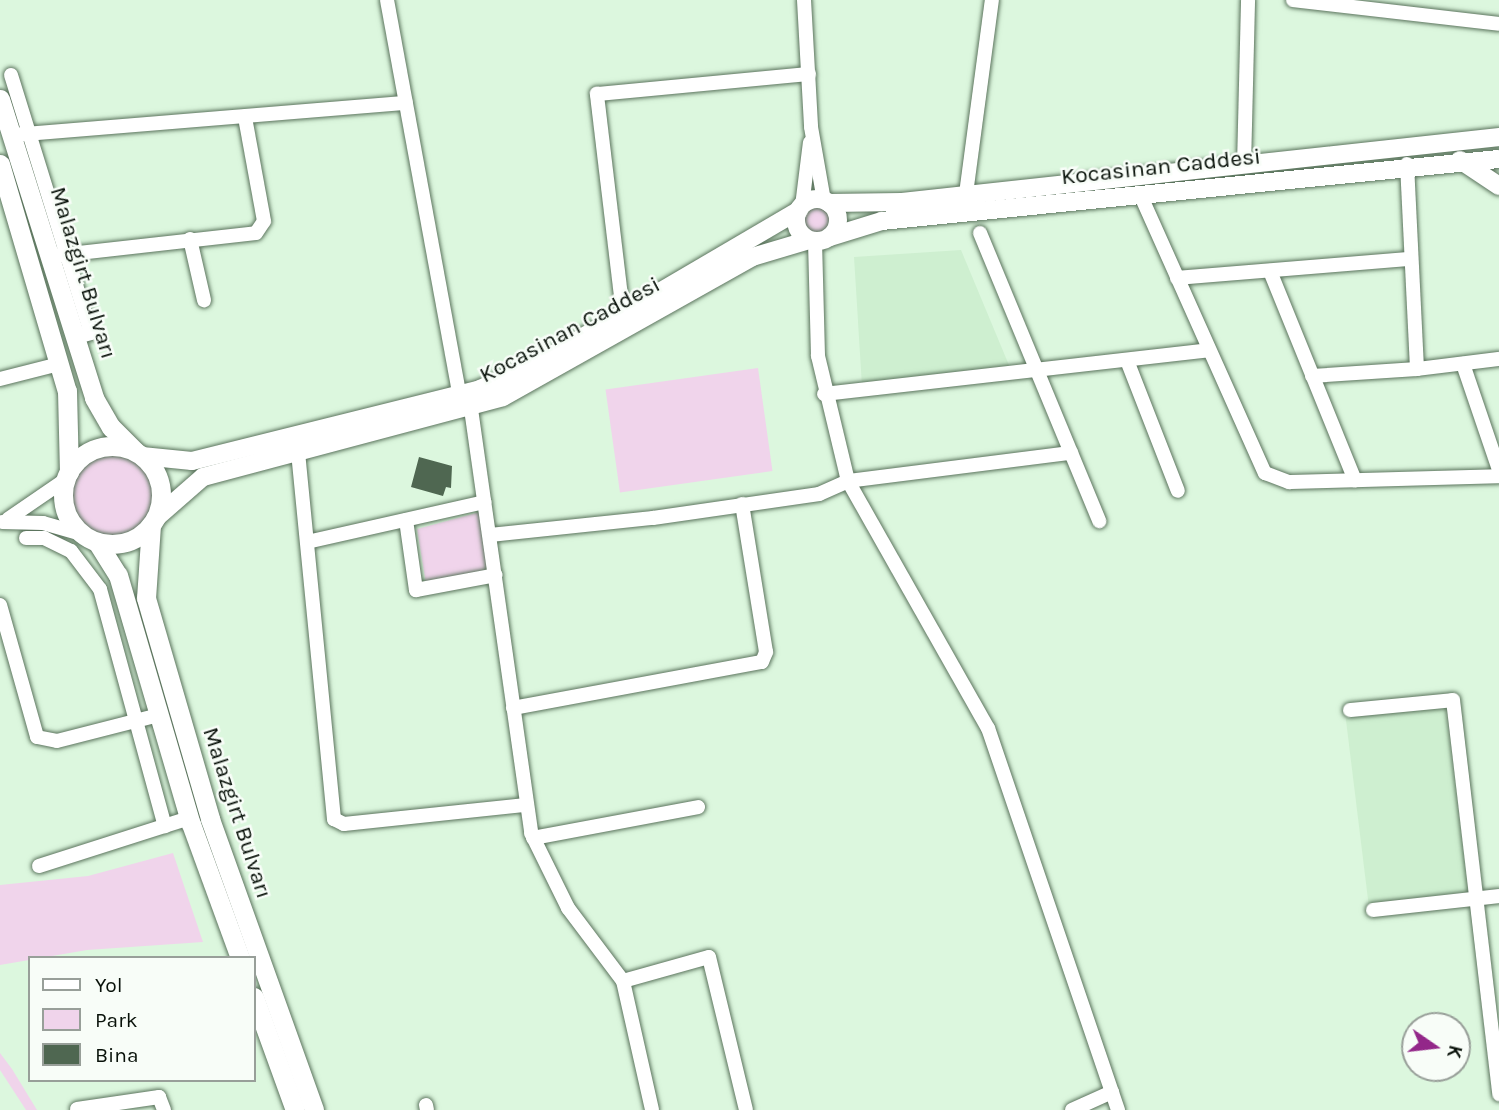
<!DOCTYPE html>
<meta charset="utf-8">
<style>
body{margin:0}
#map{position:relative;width:1499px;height:1110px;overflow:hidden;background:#dcf7de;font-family:Karla,sans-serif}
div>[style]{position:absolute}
.built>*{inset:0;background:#ceefd0;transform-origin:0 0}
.green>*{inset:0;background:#f0d4eb;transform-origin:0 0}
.round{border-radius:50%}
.building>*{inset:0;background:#4f6751}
.roads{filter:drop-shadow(0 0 2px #5b745d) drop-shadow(0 0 2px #5b745d)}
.minor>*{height:14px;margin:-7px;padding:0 7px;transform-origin:7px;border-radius:7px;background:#fff}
.major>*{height:18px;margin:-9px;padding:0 9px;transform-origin:9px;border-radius:9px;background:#fff}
.major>.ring{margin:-9px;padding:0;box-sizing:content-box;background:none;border:18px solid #fff;border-radius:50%}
.highway>*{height:19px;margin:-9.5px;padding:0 9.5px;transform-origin:9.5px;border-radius:9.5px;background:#fff}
.highway>.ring{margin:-9.5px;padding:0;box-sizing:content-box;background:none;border:19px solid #fff;border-radius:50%}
span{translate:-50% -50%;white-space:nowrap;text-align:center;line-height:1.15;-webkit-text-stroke:5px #f8fdf8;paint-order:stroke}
.street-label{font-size:23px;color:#09120a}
.legend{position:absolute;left:28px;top:956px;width:228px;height:126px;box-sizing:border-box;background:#f8fdf8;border:2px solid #989f99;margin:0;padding:9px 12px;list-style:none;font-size:21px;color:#09120a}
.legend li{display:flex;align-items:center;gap:14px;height:35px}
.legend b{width:35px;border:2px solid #989f99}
.north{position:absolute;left:1401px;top:1012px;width:70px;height:70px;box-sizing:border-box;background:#f8fdf8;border:2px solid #989f99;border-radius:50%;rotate:104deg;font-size:19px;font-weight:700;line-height:28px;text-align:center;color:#09120a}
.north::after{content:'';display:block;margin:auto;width:24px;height:32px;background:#932789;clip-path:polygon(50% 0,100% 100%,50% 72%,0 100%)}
</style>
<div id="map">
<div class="built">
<i style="clip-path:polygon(961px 250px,1011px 370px,862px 386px,854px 257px)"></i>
<i style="left:1445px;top:706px;width:187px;height:100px;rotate:83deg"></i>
</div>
<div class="green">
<i class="round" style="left:801px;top:204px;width:32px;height:32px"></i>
<i style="left:758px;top:368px;width:104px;height:154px;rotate:82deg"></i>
<i class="round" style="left:71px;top:454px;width:82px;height:82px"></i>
<i style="clip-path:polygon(480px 512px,489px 571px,426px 584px,417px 529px)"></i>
<i style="clip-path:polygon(173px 853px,203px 942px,87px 950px,0 965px,0 885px,88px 876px)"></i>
<i style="clip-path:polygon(0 1053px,12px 1069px,37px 1110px,26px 1110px,0 1070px)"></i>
</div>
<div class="building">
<i style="clip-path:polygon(419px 457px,452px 466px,451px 488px,446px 487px,443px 496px,411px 487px)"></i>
</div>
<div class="roads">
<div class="minor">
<i style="left:387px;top:0;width:403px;rotate:79.6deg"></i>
<i style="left:804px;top:0;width:127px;rotate:86.8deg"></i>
<i style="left:811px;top:127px;width:75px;rotate:80deg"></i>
<i style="left:1293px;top:0;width:207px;rotate:6.6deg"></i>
<i style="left:11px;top:75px;width:270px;rotate:72.8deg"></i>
<i style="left:91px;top:333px;width:15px;rotate:164deg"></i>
<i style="left:14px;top:135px;width:393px;rotate:-4.7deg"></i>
<i style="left:1407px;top:164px;width:205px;rotate:87.2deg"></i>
<i style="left:1417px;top:369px;width:83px;rotate:-7deg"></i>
<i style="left:1244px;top:166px;width:166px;rotate:-88.6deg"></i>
<i style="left:966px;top:194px;width:196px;rotate:-82.4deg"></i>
<i style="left:1140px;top:194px;width:306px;rotate:65.9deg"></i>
<i style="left:1265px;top:473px;width:26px;rotate:21deg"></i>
<i style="left:1289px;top:482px;width:210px;rotate:-1.6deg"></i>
<i style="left:802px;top:206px;width:64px;rotate:-82.9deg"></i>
<i style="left:980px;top:233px;width:312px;rotate:67.5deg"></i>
<i style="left:190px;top:239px;width:63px;rotate:77.1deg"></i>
<i style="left:815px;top:241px;width:115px;rotate:88.5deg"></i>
<i style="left:818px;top:356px;width:129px;rotate:76.5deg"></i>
<i style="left:848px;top:481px;width:284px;rotate:60.5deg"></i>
<i style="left:988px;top:728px;width:404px;rotate:71.2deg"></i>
<i style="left:52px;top:256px;width:205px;rotate:-6.4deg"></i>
<i style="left:256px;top:233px;width:14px;rotate:-56deg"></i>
<i style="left:264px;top:221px;width:106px;rotate:-100.4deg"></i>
<i style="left:1270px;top:271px;width:226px;rotate:67.9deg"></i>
<i style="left:1177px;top:278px;width:234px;rotate:-4.7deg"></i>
<i style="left:623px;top:313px;width:221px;rotate:-96.8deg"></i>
<i style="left:597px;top:94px;width:213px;rotate:-5.4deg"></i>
<i style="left:1128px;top:363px;width:137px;rotate:68.7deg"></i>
<i style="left:1463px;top:364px;width:112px;rotate:71.2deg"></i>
<i style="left:1312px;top:376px;width:105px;rotate:-3.8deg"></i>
<i style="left:0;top:379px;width:61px;rotate:-14.3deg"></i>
<i style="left:824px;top:394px;width:387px;rotate:-6.5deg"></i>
<i style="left:471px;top:409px;width:428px;rotate:81.9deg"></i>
<i style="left:531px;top:833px;width:84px;rotate:63.7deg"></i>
<i style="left:568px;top:908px;width:91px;rotate:53deg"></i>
<i style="left:623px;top:981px;width:132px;rotate:77.3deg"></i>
<i style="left:298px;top:452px;width:369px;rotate:84.4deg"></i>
<i style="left:334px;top:819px;width:11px;rotate:27deg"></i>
<i style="left:344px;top:824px;width:183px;rotate:-6deg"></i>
<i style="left:8px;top:519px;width:69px;rotate:-34.4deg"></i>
<i style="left:406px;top:520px;width:71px;rotate:81.9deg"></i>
<i style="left:416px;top:590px;width:81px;rotate:-10.6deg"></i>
<i style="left:2px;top:522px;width:41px;rotate:1.4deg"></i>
<i style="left:43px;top:523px;width:41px;rotate:15.8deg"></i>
<i style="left:490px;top:535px;width:164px;rotate:-6deg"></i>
<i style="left:653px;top:518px;width:168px;rotate:-8.2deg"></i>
<i style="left:819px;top:494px;width:32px;rotate:-24deg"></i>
<i style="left:848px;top:481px;width:225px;rotate:-7.2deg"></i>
<i style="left:26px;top:538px;width:18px"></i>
<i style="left:44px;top:538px;width:30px;rotate:26deg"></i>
<i style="left:71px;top:551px;width:48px;rotate:52.7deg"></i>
<i style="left:100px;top:589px;width:246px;rotate:74.7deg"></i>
<i style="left:307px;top:542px;width:182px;rotate:-12.7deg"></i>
<i style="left:0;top:605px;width:137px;rotate:74.3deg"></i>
<i style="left:37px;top:737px;width:20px;rotate:11deg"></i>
<i style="left:57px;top:741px;width:105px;rotate:-14.3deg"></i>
<i style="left:513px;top:708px;width:253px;rotate:-10.5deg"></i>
<i style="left:762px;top:662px;width:11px;rotate:-68deg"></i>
<i style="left:766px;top:652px;width:150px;rotate:-99.2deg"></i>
<i style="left:1350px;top:710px;width:103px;rotate:-5.5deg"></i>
<i style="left:1453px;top:700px;width:397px;rotate:83.3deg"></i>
<i style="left:533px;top:838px;width:168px;rotate:-10.6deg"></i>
<i style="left:39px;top:866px;width:157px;rotate:-17.7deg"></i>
<i style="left:1373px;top:910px;width:127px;rotate:-6.3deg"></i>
<i style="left:623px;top:981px;width:89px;rotate:-15.6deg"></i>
<i style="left:709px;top:957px;width:157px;rotate:76.4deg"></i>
<i style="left:426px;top:1105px;width:5px;rotate:79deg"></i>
<i style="left:77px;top:1109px;width:83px;rotate:-8.3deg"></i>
<i style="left:159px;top:1097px;width:14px;rotate:69deg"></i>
<i style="left:1072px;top:1110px;width:44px;rotate:-24.2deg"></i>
</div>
<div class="major">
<i style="left:1460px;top:160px;width:47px;rotate:33.7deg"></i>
<i class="ring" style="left:796px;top:199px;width:24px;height:24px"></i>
<i style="left:829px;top:203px;width:73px;rotate:-0.8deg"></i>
<i style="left:902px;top:202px;width:601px;rotate:-6.21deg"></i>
<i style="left:830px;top:237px;width:54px;rotate:-17.1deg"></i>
<i style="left:882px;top:221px;width:620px;rotate:-5.74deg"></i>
<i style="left:142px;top:456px;width:50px;rotate:5.7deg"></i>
<i style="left:192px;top:461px;width:297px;rotate:-14deg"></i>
<i style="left:480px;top:389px;width:68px;rotate:-24.3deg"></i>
<i style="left:542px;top:361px;width:298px;rotate:-30.4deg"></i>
<i style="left:156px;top:518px;width:62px;rotate:-41.1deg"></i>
<i style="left:203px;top:477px;width:310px;rotate:-14.9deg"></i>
<i style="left:503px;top:397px;width:286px;rotate:-29.3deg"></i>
<i style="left:752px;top:257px;width:59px;rotate:-16.6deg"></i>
</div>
<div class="highway">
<i style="left:0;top:99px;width:313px;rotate:72.5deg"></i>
<i style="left:94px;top:398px;width:34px;rotate:60deg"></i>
<i style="left:111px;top:427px;width:34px;rotate:45deg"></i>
<i style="left:0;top:164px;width:237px;rotate:73.6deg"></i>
<i style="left:67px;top:391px;width:81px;rotate:88.6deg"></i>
<i class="ring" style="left:63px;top:446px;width:79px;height:79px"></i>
<i style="left:151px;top:525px;width:73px;rotate:93.9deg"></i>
<i style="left:146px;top:598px;width:230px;rotate:73.8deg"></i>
<i style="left:210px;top:819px;width:309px;rotate:70.3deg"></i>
<i style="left:97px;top:542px;width:39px;rotate:58deg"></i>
<i style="left:118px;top:575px;width:259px;rotate:73.7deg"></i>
<i style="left:191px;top:824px;width:143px;rotate:69.9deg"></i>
<i style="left:254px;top:997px;width:120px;rotate:70.1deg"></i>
</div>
</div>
<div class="street-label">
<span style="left:1161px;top:167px;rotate:-6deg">Kocasinan Caddesi</span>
<span style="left:83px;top:273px;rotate:73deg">Malazgirt Bulvarı</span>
<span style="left:570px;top:330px;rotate:-28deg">Kocasinan Caddesi</span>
<span style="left:237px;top:813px;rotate:72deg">Malazgirt Bulvarı</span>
</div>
<ul class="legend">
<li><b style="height:9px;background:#fff"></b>Yol</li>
<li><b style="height:19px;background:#f0d4eb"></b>Park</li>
<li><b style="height:19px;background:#4f6751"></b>Bina</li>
</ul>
<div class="north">K</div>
</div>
